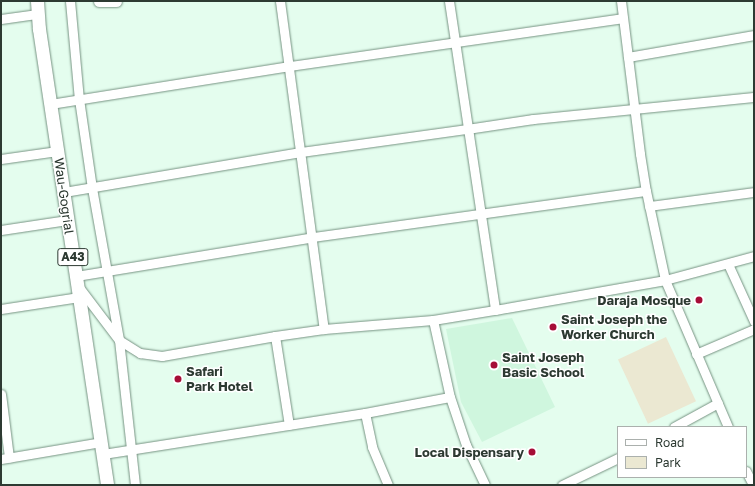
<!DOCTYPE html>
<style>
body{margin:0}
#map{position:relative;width:755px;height:486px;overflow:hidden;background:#e4fdee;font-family:"Golos Text",sans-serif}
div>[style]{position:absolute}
.built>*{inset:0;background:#cff6de}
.green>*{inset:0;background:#ebe8d2;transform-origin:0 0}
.roads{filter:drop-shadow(0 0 1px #769382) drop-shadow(0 0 1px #769382)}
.minor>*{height:9px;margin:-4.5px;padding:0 4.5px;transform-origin:4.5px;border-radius:4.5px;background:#fff}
.tertiary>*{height:11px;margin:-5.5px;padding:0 5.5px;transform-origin:5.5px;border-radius:5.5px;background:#fff}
.primary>*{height:13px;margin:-6.5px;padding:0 6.5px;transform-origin:6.5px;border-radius:6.5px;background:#fff}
.dots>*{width:11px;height:11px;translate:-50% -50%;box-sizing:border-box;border:2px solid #fff;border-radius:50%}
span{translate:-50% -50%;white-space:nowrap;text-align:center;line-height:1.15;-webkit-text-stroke:3px #fff;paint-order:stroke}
.shield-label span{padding:1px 3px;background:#fff;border:1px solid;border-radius:3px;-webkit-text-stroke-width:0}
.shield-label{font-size:12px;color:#2d3a32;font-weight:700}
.street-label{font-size:13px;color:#2d3a32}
.poi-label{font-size:13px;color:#2d3a32;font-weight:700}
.right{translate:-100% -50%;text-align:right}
.left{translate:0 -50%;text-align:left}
.frame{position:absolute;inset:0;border:2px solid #2d3a32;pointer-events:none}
.legend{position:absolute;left:617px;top:426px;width:130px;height:52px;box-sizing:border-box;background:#fff;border:1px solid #abb0ad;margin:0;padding:5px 7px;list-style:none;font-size:12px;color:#2d3a32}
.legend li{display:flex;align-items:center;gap:8px;height:20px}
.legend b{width:20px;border:1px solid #abb0ad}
</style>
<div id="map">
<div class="built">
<i style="clip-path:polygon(512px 318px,555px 407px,482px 442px,461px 402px,446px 329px)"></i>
</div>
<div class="green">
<i style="left:666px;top:337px;width:71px;height:53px;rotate:65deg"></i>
</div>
<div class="roads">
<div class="minor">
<i style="left:70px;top:1px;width:98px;rotate:84.8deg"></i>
<i style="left:79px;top:99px;width:90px;rotate:81.7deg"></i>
<i style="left:92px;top:188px;width:154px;rotate:79.9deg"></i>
<i style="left:119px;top:340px;width:146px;rotate:83.7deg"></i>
<i style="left:280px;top:1px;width:331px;rotate:82.4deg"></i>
<i style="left:449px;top:1px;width:312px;rotate:81.5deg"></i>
<i style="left:621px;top:1px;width:154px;rotate:82.9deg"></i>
<i style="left:640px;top:154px;width:37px;rotate:81deg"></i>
<i style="left:646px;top:191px;width:91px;rotate:77.9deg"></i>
<i style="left:665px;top:280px;width:160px;rotate:66.8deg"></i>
<i style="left:1px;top:19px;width:37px;rotate:-8deg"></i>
<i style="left:628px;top:57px;width:128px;rotate:-9.9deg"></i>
<i style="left:50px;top:104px;width:243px;rotate:-9deg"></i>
<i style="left:290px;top:66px;width:336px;rotate:-8.2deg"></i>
<i style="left:1px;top:159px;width:57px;rotate:-8.1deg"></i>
<i style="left:64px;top:192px;width:240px;rotate:-9.6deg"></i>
<i style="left:301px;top:152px;width:168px;rotate:-7.9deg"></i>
<i style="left:467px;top:129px;width:67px;rotate:-8.6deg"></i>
<i style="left:533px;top:119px;width:222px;rotate:-5.7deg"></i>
<i style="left:649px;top:206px;width:106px;rotate:-7.6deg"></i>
<i style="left:1px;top:230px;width:67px;rotate:-8.6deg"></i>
<i style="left:728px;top:264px;width:63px;rotate:65.5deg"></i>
<i style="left:76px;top:276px;width:240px;rotate:-9.3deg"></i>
<i style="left:313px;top:237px;width:336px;rotate:-7.9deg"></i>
<i style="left:78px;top:286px;width:68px;rotate:52.8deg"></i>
<i style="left:119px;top:340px;width:25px;rotate:32deg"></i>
<i style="left:140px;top:353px;width:22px;rotate:8deg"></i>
<i style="left:162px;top:356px;width:115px;rotate:-10deg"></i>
<i style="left:275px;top:336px;width:49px;rotate:-8.1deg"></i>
<i style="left:324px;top:329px;width:109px;rotate:-4.7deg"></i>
<i style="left:433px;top:320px;width:63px;rotate:-9.2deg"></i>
<i style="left:495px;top:310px;width:173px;rotate:-10deg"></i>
<i style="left:665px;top:280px;width:92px;rotate:-15.1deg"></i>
<i style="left:1px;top:309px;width:79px;rotate:-8.7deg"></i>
<i style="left:433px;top:320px;width:79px;rotate:77.6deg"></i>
<i style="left:450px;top:397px;width:51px;rotate:71.6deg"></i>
<i style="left:466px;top:445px;width:44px;rotate:64.6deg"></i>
<i style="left:275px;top:336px;width:90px;rotate:81.1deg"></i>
<i style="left:696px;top:354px;width:63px;rotate:-23.3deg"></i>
<i style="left:1px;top:394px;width:64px;rotate:82.8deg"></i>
<i style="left:365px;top:413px;width:35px;rotate:78deg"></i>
<i style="left:372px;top:447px;width:41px;rotate:67.2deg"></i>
<i style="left:674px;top:427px;width:50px;rotate:-28.6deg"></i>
<i style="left:103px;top:454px;width:265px;rotate:-8.9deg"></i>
<i style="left:365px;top:413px;width:86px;rotate:-10.7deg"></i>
<i style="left:1px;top:459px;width:101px;rotate:-9.6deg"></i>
<i style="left:746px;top:471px;width:16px;rotate:63deg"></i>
<i style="left:562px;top:485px;width:62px;rotate:-25.7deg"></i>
</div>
<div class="tertiary">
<i style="left:99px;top:1px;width:17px"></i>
</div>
<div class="primary">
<i style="left:37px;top:1px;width:28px;rotate:86deg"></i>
<i style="left:39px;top:29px;width:461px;rotate:81.5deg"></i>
</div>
</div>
<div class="dots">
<i style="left:699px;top:300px;background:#a60d37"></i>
<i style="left:553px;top:327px;background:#a60d37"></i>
<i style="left:494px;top:365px;background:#a60d37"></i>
<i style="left:178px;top:379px;background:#a60d37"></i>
<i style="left:532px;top:452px;background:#a60d37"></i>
</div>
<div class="shield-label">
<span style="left:73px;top:257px">A43</span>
</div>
<div class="street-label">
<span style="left:64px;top:196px;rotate:82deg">Wau-Gogrial</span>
</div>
<div class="poi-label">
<span class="right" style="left:691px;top:300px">Daraja Mosque</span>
<span class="left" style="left:561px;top:327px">Saint Joseph the<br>Worker Church</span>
<span class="left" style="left:502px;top:365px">Saint Joseph<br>Basic School</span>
<span class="left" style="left:186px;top:379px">Safari<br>Park Hotel</span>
<span class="right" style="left:524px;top:452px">Local Dispensary</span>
</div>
<div class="frame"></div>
<ul class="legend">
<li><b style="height:5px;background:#fff"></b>Road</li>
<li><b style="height:11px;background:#ebe8d2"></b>Park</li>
</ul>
</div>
